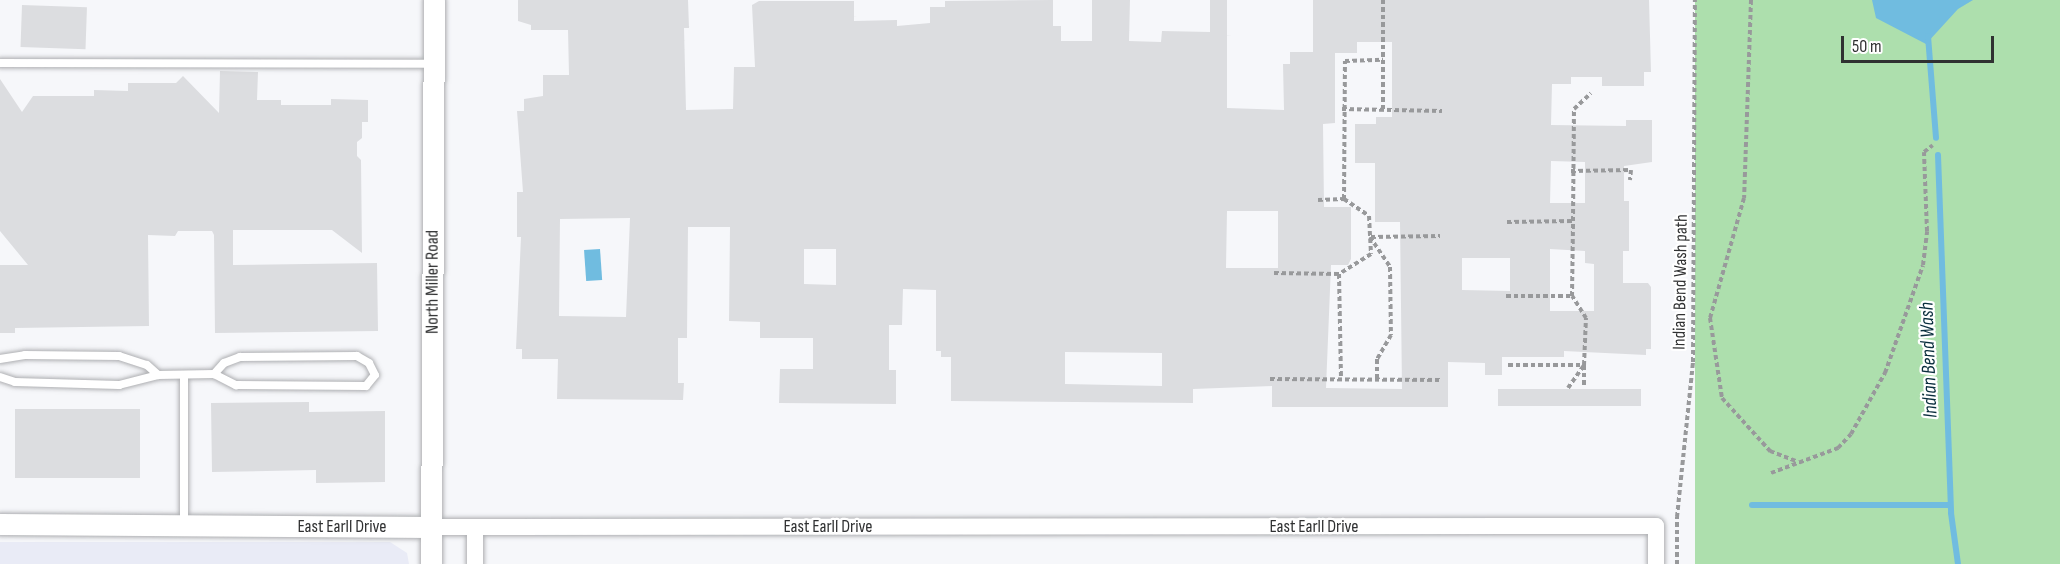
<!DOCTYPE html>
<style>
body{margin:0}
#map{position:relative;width:2060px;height:564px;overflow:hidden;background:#f6f7fa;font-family:"Sofia Sans Condensed",sans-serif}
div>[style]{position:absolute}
.built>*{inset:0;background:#e9ebf6}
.green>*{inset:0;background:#addfad;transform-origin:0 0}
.water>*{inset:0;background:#70bce0;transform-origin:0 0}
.stream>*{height:6px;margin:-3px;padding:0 3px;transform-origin:3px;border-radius:3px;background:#70bce0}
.building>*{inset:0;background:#dcdde0;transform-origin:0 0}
.path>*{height:4px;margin-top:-2px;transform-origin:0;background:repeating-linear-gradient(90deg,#98999b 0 4.5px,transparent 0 7.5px)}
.roads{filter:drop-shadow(0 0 2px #aeafb2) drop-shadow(0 0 2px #aeafb2)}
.service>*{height:8px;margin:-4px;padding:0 4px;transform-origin:4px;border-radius:4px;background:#fff}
.minor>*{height:16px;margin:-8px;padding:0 8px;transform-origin:8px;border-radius:8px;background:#fff}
.tertiary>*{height:21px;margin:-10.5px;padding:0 10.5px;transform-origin:10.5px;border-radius:10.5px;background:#fff}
span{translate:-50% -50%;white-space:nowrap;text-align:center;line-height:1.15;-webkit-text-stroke:4.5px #fff;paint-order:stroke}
.street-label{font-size:18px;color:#303132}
.water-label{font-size:20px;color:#092e3d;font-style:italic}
.scale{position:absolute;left:1841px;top:36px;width:153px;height:27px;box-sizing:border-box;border:3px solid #303132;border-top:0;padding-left:8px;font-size:18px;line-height:21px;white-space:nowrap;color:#303132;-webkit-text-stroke:4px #fff;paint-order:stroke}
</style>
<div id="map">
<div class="built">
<i style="clip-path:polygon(0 542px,390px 542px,407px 553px,409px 564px,0 564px)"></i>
</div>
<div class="green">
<i style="left:1695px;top:0;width:365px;height:564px"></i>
</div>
<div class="water">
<i style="clip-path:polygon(1872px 0,1973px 0,1958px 9px,1926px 44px,1876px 18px)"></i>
<i style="left:600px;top:249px;width:31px;height:16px;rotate:86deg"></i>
</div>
<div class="stream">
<i style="left:1928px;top:36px;width:102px;rotate:85.5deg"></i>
<i style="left:1938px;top:155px;width:358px;rotate:87.9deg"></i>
<i style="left:1951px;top:513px;width:51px;rotate:82.2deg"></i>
<i style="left:1752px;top:505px;width:198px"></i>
</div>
<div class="building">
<i style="clip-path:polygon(evenodd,518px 0,688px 0,689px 28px,684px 28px,686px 110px,733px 109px,734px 67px,755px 67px,752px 5px,759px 1px,854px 1px,854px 21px,897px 20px,897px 26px,930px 23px,930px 7px,945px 7px,945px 1px,1053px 0,1053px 26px,1061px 26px,1061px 41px,1092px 41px,1092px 0,1130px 0,1129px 41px,1161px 42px,1162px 31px,1210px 32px,1210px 0,1227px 0,1227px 108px,1284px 110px,1283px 64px,1290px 64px,1290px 52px,1313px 52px,1313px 0,1649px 0,1651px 72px,1644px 72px,1644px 86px,1602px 86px,1602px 77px,1571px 77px,1571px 84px,1552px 84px,1551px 125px,1626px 126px,1626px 120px,1652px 120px,1652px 162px,1624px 166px,1624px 201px,1629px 201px,1629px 251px,1623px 251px,1623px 283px,1648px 283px,1651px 287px,1651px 349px,1646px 349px,1646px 355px,1564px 351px,1564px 357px,1502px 357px,1502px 375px,1485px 375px,1485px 363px,1448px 362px,1448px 407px,1272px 407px,1272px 386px,1193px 389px,1193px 403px,951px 401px,951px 357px,941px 357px,941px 351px,936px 351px,936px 290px,903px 289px,902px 325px,889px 325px,889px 370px,896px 370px,896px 404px,779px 403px,780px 369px,813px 369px,813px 338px,760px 338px,760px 322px,729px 321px,730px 227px,688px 227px,687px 338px,678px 338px,678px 383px,684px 383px,683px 400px,557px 399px,558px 359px,522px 359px,522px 349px,516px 349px,521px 237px,517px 237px,517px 192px,523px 192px,517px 111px,524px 111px,524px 99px,543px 96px,543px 75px,569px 75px,568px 30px,531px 30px,531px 25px,518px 21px,518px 0,1357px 42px,1392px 42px,1392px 117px,1376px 117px,1376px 124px,1355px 124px,1355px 163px,1375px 163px,1375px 222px,1400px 222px,1402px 389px,1326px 388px,1331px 265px,1348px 265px,1351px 259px,1351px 207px,1324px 207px,1323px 124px,1335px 123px,1335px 53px,1357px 53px,1357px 42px,518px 0,1551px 161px,1585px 162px,1585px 203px,1550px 203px,1551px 161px,518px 0,1227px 211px,1278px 211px,1278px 268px,1226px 268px,1227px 211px,518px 0,630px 218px,626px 317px,559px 316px,560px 219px,630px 218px,518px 0,804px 249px,836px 249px,836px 285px,804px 284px,804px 249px,518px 0,1550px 249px,1585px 251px,1585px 263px,1594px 264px,1594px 311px,1550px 311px,1550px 249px,518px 0,1462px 258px,1510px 258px,1510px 291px,1462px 290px,1462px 258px,518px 0,1065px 352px,1162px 353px,1162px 386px,1065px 384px,1065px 352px)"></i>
<i style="left:22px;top:5px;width:65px;height:42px;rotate:2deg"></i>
<i style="clip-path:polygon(220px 71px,258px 72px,257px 100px,281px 100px,281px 105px,331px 105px,331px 99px,368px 100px,368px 122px,362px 122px,362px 138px,357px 142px,357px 156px,361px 160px,362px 253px,332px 230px,233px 230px,233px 265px,377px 263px,378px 331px,215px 333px,214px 235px,212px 231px,178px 231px,175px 236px,148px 235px,149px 326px,15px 328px,15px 333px,0 333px,0 265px,28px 265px,0 231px,0 79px,22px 112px,33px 96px,94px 96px,94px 90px,128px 91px,128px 83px,176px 83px,183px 76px,219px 113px)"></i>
<i style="left:1498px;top:389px;width:143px;height:17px"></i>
<i style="clip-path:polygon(309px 402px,309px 412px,385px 411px,385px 482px,316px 483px,316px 470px,212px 472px,211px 403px)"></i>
<i style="left:15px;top:409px;width:125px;height:69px"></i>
</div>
<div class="path">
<i style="left:1383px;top:0;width:110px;rotate:90deg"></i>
<i style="left:1751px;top:0;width:198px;rotate:92deg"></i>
<i style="left:1744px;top:198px;width:125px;rotate:105.8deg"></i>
<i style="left:1710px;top:318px;width:81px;rotate:81.5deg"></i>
<i style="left:1722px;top:398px;width:72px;rotate:47.8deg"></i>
<i style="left:1770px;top:451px;width:28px;rotate:21deg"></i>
<i style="left:1342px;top:109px;width:100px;rotate:1.1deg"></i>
<i style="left:1571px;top:171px;width:60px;rotate:-1deg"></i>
<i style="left:1631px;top:170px;width:10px;rotate:96deg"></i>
<i style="left:1344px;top:199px;width:138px;rotate:-89.6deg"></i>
<i style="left:1345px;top:61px;width:38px;rotate:-2deg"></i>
<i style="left:1318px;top:200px;width:26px;rotate:-2deg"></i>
<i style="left:1344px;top:199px;width:30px;rotate:34deg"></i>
<i style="left:1369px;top:216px;width:38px;rotate:87deg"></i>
<i style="left:1371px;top:254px;width:38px;rotate:148deg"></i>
<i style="left:1507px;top:222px;width:66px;rotate:-0.9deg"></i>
<i style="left:1573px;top:221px;width:112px;rotate:-89.5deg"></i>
<i style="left:1574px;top:109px;width:23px;rotate:-43deg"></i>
<i style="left:1370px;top:237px;width:36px;rotate:56deg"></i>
<i style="left:1390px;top:267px;width:68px;rotate:89.2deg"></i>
<i style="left:1391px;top:335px;width:28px;rotate:120deg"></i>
<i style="left:1377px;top:359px;width:20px;rotate:90deg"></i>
<i style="left:1371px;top:237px;width:69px;rotate:-0.8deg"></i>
<i style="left:1274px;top:273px;width:65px;rotate:0.9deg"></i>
<i style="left:1339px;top:274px;width:105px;rotate:88.9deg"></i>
<i style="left:1506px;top:296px;width:66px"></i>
<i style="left:1572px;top:296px;width:75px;rotate:-89.2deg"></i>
<i style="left:1508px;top:365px;width:76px"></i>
<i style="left:1584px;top:365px;width:47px;rotate:-87.6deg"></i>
<i style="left:1586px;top:318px;width:26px;rotate:-122deg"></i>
<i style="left:1270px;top:379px;width:171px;rotate:0.3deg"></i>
<i style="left:1568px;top:388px;width:28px;rotate:-55deg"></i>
<i style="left:1584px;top:365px;width:21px;rotate:90deg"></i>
<i style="left:1771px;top:473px;width:72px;rotate:-20.5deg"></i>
<i style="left:1838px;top:448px;width:19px;rotate:-47deg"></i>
<i style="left:1851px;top:434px;width:70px;rotate:-60.9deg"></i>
<i style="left:1885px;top:373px;width:114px;rotate:-70.6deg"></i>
<i style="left:1923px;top:265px;width:34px;rotate:-83deg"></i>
<i style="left:1927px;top:231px;width:79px;rotate:-92.2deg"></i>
<i style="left:1924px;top:152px;width:11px;rotate:-38deg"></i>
<i style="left:1677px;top:564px;width:47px;rotate:-90deg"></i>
<i style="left:1677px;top:517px;width:156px;rotate:-84.1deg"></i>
<i style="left:1693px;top:362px;width:362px;rotate:-89.7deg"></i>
</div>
<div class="roads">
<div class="service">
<i style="left:0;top:63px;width:434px;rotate:0.1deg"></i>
<i style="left:0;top:359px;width:25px;rotate:-9deg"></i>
<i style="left:25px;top:355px;width:94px;rotate:0.6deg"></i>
<i style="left:119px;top:356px;width:29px;rotate:18deg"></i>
<i style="left:147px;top:365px;width:15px;rotate:42deg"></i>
<i style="left:184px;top:375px;width:150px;rotate:90deg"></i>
<i style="left:0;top:377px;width:16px;rotate:18deg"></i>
<i style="left:15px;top:382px;width:104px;rotate:1.7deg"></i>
<i style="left:119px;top:385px;width:40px;rotate:-14.4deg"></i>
<i style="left:158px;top:375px;width:56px;rotate:-1deg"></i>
<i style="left:214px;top:374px;width:25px;rotate:27deg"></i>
<i style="left:236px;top:385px;width:130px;rotate:0.4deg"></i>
<i style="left:366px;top:386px;width:14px;rotate:-51deg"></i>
<i style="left:375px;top:375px;width:13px;rotate:-117deg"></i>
<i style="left:369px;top:363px;width:14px;rotate:-150deg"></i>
<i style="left:357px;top:356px;width:117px;rotate:179.5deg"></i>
<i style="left:240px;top:357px;width:17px;rotate:159deg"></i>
<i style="left:224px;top:363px;width:15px;rotate:132deg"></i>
</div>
<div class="minor">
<i style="left:431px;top:527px;width:1225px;rotate:-0.05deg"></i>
<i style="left:1656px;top:526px;width:38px;rotate:90deg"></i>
<i style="left:475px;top:528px;width:36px;rotate:90deg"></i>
</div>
<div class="tertiary">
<i style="left:0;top:524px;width:431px;rotate:0.4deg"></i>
<i style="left:431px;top:564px;width:564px;rotate:-89.7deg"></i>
</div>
</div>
<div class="street-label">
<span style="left:433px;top:282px;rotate:-90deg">North Miller Road</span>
<span style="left:1681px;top:282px;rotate:-89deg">Indian Bend Wash path</span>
<span style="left:342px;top:527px">East Earll Drive</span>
<span style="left:828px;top:527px">East Earll Drive</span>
<span style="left:1314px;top:527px">East Earll Drive</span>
</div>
<div class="water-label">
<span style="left:1929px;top:360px;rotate:-92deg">Indian Bend Wash</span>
</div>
<div class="scale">50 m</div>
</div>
